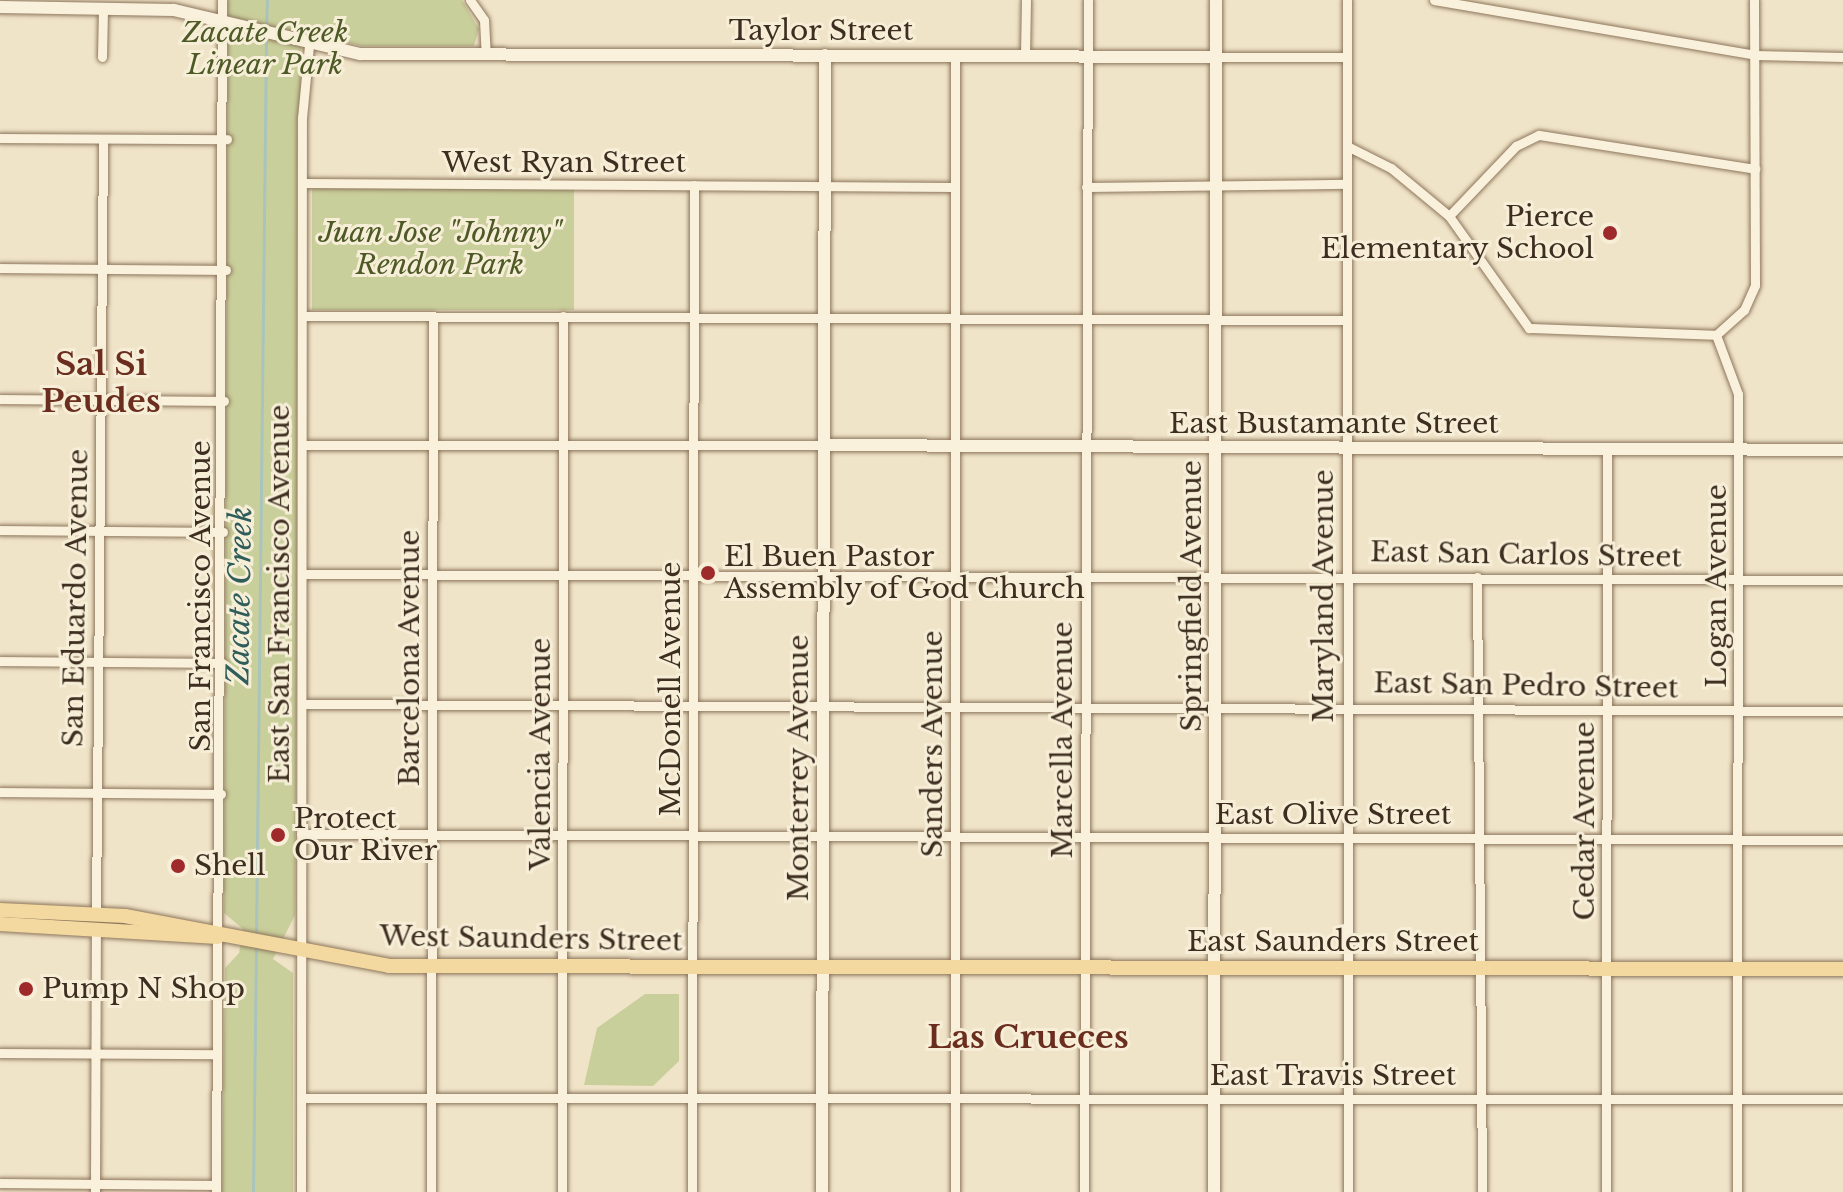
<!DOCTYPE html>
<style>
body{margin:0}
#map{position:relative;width:1843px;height:1192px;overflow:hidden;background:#f0e4c8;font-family:"Libre Baskerville",serif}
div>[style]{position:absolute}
.green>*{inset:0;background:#c9cf9b;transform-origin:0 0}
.stream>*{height:3px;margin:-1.5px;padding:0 1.5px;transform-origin:1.5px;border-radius:1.5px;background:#a9c4bc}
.roads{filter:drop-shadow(0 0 2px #8d765c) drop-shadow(0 0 2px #8d765c)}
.street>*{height:9px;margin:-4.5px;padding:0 4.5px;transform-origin:4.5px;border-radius:4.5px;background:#faf1dc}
.secondary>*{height:12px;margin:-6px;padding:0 6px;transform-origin:6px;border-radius:6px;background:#faf1dc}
.primary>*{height:14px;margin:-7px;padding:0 7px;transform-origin:7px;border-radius:7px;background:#f3d9a0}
.dots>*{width:22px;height:22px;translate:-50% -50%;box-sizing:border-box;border:4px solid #f7eed8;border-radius:50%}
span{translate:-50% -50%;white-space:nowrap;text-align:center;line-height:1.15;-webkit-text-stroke:6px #f7eed8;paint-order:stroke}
.street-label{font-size:28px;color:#3d2e20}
.park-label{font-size:28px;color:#4d5a26;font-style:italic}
.poi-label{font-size:28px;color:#3d2e20}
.right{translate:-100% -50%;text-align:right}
.left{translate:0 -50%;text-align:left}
.water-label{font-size:30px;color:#2f5d5a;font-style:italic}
.quarter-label{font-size:32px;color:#6b2e1e;font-weight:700}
</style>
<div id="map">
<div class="green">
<i style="clip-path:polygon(228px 0,462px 0,479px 29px,474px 46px,363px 46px,301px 33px,295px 915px,273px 959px,293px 973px,293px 1192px,222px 1192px,225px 968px,239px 953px,243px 929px,224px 913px)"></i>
<i style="left:312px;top:187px;width:262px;height:123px"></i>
<i style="clip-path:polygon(645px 994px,679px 994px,679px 1061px,653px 1086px,584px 1085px,597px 1028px)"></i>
</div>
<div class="stream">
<i style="left:266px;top:28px;width:28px;rotate:-88deg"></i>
<i style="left:256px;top:936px;width:900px;rotate:-89.36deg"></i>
<i style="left:253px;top:1192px;width:248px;rotate:-89.3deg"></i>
</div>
<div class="roads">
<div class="street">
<i style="left:470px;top:0;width:24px;rotate:55deg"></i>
<i style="left:484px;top:20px;width:34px;rotate:87deg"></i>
<i style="left:1347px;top:0;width:1192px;rotate:89.95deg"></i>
<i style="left:1434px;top:0;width:326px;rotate:9.7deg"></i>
<i style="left:1755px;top:55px;width:88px;rotate:1.3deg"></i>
<i style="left:1025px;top:56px;width:56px;rotate:-89deg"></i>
<i style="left:102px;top:57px;width:49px;rotate:-88.8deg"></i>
<i style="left:1216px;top:57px;width:131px"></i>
<i style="left:0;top:138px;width:227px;rotate:0.3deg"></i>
<i style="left:1347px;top:146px;width:49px;rotate:26.6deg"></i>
<i style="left:1391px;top:168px;width:75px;rotate:39.6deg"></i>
<i style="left:1449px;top:216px;width:138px;rotate:54.5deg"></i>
<i style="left:1529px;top:328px;width:187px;rotate:2.1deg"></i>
<i style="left:302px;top:183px;width:653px;rotate:0.35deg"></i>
<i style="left:1086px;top:187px;width:261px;rotate:-0.7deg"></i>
<i style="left:1449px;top:216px;width:97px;rotate:-46.3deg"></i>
<i style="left:1516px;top:146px;width:25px;rotate:-26deg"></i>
<i style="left:1539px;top:135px;width:219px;rotate:8.9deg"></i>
<i style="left:0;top:268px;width:226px;rotate:0.5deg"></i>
<i style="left:302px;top:316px;width:1045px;rotate:0.22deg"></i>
<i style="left:0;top:399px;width:224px;rotate:0.5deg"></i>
<i style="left:302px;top:445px;width:522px"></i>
<i style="left:0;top:530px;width:223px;rotate:0.5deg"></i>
<i style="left:302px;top:574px;width:1541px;rotate:0.22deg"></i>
<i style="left:1477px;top:577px;width:615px;rotate:89.53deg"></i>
<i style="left:0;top:661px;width:222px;rotate:0.5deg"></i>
<i style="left:302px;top:704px;width:1541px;rotate:0.26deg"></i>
<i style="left:0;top:792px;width:221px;rotate:0.5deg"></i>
<i style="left:301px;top:834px;width:1542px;rotate:0.22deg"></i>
<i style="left:96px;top:913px;width:774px;rotate:-89.48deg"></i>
<i style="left:0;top:1053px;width:217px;rotate:0.3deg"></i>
<i style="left:302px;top:1098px;width:1541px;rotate:0.04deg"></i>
<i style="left:0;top:1183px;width:216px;rotate:0.5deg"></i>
<i style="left:95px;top:1192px;width:265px;rotate:-89.8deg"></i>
<i style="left:216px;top:1192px;width:1192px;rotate:-89.71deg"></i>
<i style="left:301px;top:1192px;width:1074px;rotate:-89.95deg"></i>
<i style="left:302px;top:118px;width:73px;rotate:-84.5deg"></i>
<i style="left:431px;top:1192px;width:876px;rotate:-89.87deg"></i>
<i style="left:562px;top:1192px;width:876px;rotate:-89.93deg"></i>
<i style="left:692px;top:1192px;width:1007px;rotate:-89.89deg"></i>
<i style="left:955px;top:1192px;width:1136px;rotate:-90deg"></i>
<i style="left:1084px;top:1192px;width:1192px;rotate:-89.81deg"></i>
<i style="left:1606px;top:1192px;width:743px;rotate:-89.92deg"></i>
<i style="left:1737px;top:1192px;width:798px;rotate:-89.93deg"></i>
<i style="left:1738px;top:394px;width:63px;rotate:-110.4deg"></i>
<i style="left:1716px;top:335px;width:38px;rotate:-42deg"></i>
<i style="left:1744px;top:310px;width:27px;rotate:-66deg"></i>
<i style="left:1755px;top:285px;width:285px;rotate:-90.2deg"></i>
</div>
<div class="secondary">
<i style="left:0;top:7px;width:174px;rotate:1deg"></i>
<i style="left:174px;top:10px;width:191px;rotate:13.3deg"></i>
<i style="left:360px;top:54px;width:856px;rotate:0.2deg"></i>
<i style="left:824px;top:445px;width:1019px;rotate:0.28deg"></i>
<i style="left:822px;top:1192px;width:1137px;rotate:-89.85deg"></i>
<i style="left:1214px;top:1192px;width:1192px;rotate:-89.9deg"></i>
</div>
<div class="primary">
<i style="left:0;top:910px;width:125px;rotate:2.7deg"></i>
<i style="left:125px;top:916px;width:269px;rotate:10.7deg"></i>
<i style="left:389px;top:966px;width:1454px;rotate:0.12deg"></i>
<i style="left:0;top:924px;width:218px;rotate:3.4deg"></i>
</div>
</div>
<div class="dots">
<i style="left:1610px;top:233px;background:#9e2a2b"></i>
<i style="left:708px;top:573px;background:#9e2a2b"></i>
<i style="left:278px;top:835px;background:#9e2a2b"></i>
<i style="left:178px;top:866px;background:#9e2a2b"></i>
<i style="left:26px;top:989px;background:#9e2a2b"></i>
</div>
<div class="street-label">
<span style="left:821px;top:31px">Taylor Street</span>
<span style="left:564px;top:163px">West Ryan Street</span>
<span style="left:1334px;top:424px">East Bustamante Street</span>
<span style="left:1526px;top:555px;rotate:1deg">East San Carlos Street</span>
<span style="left:1717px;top:586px;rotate:-90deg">Logan Avenue</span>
<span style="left:280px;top:594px;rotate:-90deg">East San Francisco Avenue</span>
<span style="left:201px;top:596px;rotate:-90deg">San Francisco Avenue</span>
<span style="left:1192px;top:596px;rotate:-90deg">Springfield Avenue</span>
<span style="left:1324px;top:596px;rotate:-90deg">Maryland Avenue</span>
<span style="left:76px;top:598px;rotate:-89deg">San Eduardo Avenue</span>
<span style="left:410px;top:658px;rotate:-90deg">Barcelona Avenue</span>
<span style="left:1526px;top:686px;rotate:1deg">East San Pedro Street</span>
<span style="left:671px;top:689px;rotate:-90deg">McDonell Avenue</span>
<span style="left:1063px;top:740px;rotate:-90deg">Marcella Avenue</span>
<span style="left:933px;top:744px;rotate:-90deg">Sanders Avenue</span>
<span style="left:541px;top:754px;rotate:-90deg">Valencia Avenue</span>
<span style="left:799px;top:768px;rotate:-90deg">Monterrey Avenue</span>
<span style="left:1333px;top:815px">East Olive Street</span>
<span style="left:1585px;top:821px;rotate:-90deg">Cedar Avenue</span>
<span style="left:531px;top:939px;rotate:1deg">West Saunders Street</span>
<span style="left:1333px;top:942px">East Saunders Street</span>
<span style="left:1333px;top:1076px">East Travis Street</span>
</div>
<div class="park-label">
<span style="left:265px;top:49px">Zacate Creek<br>Linear Park</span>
<span style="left:440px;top:249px">Juan Jose "Johnny"<br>Rendon Park</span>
</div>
<div class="poi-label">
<span class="right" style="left:1594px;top:233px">Pierce<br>Elementary School</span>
<span class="left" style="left:724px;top:573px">El Buen Pastor<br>Assembly of God Church</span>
<span class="left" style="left:294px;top:835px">Protect<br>Our River</span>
<span class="left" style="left:194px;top:866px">Shell</span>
<span class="left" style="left:42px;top:989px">Pump N Shop</span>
</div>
<div class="water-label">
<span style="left:240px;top:596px;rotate:-89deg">Zacate Creek</span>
</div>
<div class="quarter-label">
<span style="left:101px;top:383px">Sal Si<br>Peudes</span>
<span style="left:1028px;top:1037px">Las Crueces</span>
</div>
</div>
